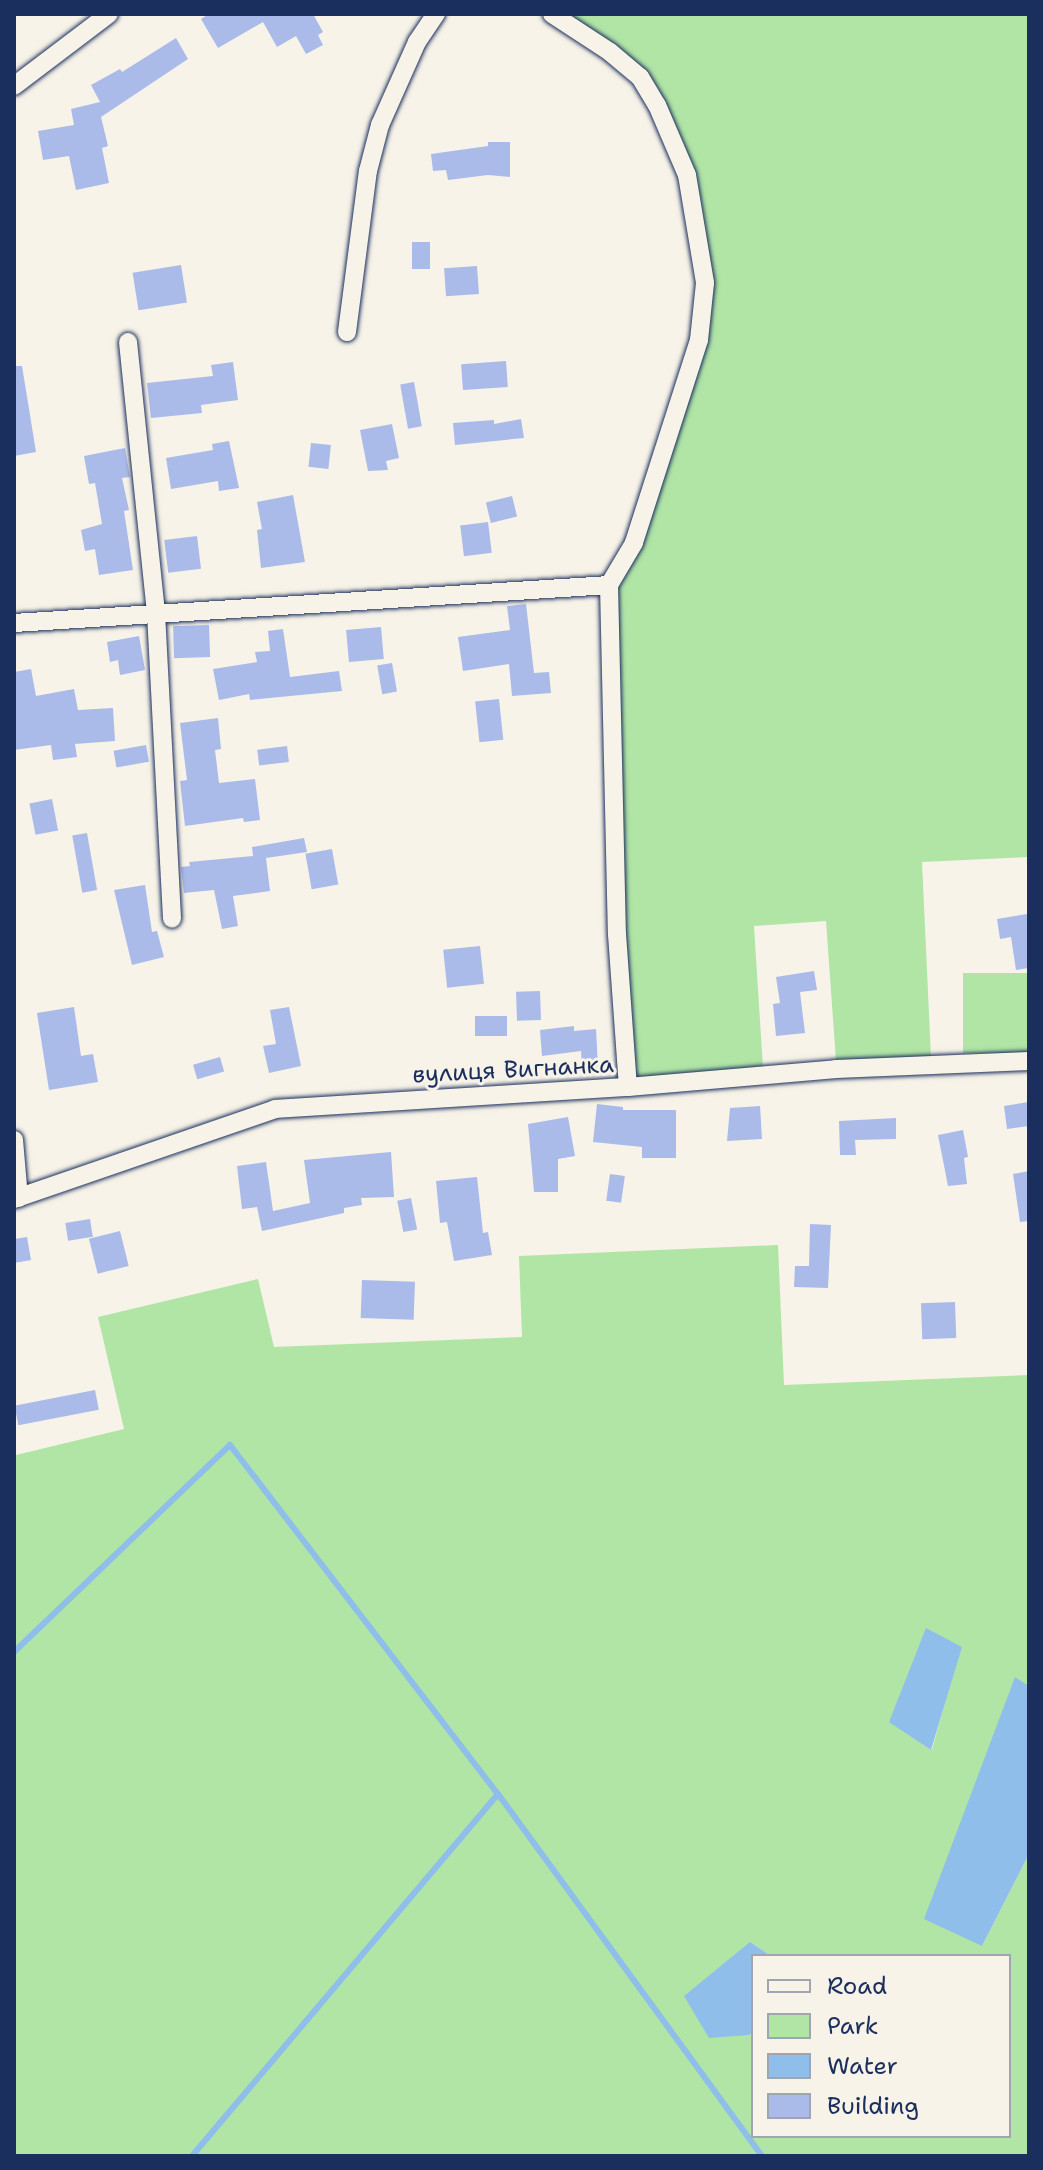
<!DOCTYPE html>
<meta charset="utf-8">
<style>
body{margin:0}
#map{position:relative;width:1043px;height:2170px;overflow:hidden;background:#f7f3e8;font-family:"Shantell Sans",sans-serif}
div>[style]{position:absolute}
.green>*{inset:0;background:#b1e5a6;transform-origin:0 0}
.water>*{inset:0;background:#8ebee9}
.stream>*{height:6px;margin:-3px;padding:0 3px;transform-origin:3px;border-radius:3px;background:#8ebee9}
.building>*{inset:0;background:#aabbea;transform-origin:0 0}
.roads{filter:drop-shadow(0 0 2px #1b2f5e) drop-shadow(0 0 2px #1b2f5e)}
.minor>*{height:18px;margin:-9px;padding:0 9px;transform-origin:9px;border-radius:9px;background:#f7f3e8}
span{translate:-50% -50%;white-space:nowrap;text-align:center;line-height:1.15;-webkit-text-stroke:6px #f7f3e8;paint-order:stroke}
.street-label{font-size:24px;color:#1b2f5e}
.frame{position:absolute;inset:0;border:16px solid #1b2f5e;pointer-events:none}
.legend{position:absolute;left:751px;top:1954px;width:260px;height:184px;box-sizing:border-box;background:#f7f3e8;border:2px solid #9fa5b1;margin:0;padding:10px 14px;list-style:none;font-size:24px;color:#1b2f5e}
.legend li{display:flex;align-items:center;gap:16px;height:40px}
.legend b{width:40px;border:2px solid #9fa5b1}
</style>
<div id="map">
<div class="green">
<i style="clip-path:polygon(564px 14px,1029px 14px,1029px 857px,922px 862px,931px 1057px,836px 1061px,826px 921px,754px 926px,763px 1068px,635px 1079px,624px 934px,616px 587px,712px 282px,694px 173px,663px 101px)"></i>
<i style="left:1029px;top:973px;width:80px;height:66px;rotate:90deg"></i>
<i style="clip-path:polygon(evenodd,778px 1245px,784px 1385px,1029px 1375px,1029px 1686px,1015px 1678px,982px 1946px,1029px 1854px,1029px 2156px,14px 2156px,14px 1450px,16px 1455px,124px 1429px,98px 1317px,258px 1279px,274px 1347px,522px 1337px,519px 1256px,778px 1245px,961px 1647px,932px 1749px,931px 1750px,889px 1721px,961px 1647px,778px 1245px,750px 1942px,771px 1956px,1009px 1956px,1009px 2136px,753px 2136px,750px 1942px)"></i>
</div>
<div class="water">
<i style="clip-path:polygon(926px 1628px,962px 1647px,931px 1750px,889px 1722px)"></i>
<i style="clip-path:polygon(1015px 1677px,1029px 1686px,1029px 1854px,982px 1946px,924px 1919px)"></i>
<i style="clip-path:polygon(750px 1942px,771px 1956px,753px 1956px,753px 2032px,749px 2035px,709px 2038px,684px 1996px)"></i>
</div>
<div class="stream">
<i style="left:14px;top:1652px;width:299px;rotate:-43.8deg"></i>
<i style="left:230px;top:1445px;width:440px;rotate:52.5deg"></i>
<i style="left:498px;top:1794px;width:448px;rotate:53.9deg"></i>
<i style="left:192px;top:2156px;width:474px;rotate:-49.8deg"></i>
</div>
<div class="building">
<i style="clip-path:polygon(209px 14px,313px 14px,323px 32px,318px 35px,323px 45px,306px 54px,296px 36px,277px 47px,263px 22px,218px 48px,201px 19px)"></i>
<i style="clip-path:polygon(176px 38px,188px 59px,101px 117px,108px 146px,102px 148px,109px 183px,76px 190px,69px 156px,43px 160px,38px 131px,74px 125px,71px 109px,100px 102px,91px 85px,120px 69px,122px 72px)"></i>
<i style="clip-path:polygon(488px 142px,510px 142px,510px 177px,488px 175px,448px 180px,446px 170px,433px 171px,431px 154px,488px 146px)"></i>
<i style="left:412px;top:242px;width:18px;height:27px"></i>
<i style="left:181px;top:265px;width:38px;height:49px;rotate:81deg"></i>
<i style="left:477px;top:266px;width:28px;height:33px;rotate:86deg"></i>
<i style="left:506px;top:361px;width:26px;height:45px;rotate:86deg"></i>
<i style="clip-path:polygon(233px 362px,238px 400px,201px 405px,202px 413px,151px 418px,147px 383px,213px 376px,211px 365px)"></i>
<i style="clip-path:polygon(14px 366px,22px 366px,36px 452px,14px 456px)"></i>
<i style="left:414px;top:382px;width:45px;height:14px;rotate:80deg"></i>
<i style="clip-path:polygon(521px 419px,524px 438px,455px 445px,453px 423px,494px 420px,494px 424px)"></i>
<i style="clip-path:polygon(392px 424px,399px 458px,386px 461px,388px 470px,368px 471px,360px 430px)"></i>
<i style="clip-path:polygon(229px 441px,239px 488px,219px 491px,218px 481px,171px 489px,166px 458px,213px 450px,212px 444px)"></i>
<i style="left:311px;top:443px;width:20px;height:24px;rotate:6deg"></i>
<i style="clip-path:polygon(125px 448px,130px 477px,122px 478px,129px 510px,124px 511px,133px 570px,99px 575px,95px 549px,85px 551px,81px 530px,102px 524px,95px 483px,89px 484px,84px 456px)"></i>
<i style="clip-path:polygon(293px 495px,305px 562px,261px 568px,257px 530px,262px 529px,257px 502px)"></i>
<i style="left:512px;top:496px;width:21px;height:27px;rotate:76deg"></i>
<i style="left:488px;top:522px;width:31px;height:28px;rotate:83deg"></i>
<i style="left:197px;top:536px;width:33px;height:33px;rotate:83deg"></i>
<i style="clip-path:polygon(526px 604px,534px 673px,549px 672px,551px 693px,512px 696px,509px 664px,463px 671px,458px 637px,510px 630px,507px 606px)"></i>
<i style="left:209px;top:625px;width:32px;height:36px;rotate:88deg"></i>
<i style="left:381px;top:627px;width:32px;height:35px;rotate:85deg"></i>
<i style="clip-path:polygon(283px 629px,290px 677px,339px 671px,342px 691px,250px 700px,249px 694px,219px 700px,213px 669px,257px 662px,255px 652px,270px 651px,268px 631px)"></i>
<i style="clip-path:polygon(139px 636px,145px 670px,120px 675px,118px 660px,110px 662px,107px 642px)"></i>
<i style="left:392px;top:663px;width:29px;height:15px;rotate:80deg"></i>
<i style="clip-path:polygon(31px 669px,36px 696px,74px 689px,78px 710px,113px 708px,115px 741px,75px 744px,77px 757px,53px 760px,51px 745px,14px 750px,14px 672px)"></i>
<i style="left:499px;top:699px;width:41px;height:24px;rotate:84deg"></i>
<i style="clip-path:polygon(218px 718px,221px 749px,215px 750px,219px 783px,255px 779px,260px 820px,244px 822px,243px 818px,185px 826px,180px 781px,187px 780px,180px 723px)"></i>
<i style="left:146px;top:745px;width:17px;height:33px;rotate:80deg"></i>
<i style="left:287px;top:746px;width:16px;height:30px;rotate:83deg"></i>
<i style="left:52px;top:799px;width:32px;height:23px;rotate:79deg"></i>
<i style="left:87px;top:833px;width:58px;height:15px;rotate:80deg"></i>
<i style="clip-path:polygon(304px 838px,307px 852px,266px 858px,270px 891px,233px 896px,238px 926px,222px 929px,214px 890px,184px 893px,181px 867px,190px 866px,189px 862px,253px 856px,252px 847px)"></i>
<i style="left:332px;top:849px;width:36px;height:27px;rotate:80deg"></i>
<i style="clip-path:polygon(145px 885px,152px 932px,157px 931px,164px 957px,132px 965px,114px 890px)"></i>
<i style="clip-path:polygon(1027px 914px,1029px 968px,1016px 970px,1011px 937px,1000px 939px,997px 919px)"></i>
<i style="left:480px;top:946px;width:38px;height:37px;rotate:84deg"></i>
<i style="clip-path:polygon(814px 971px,817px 990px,800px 992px,805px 1033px,776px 1036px,773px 1004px,780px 1003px,776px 977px)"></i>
<i style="left:540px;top:991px;width:29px;height:24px;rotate:88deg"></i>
<i style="clip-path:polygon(74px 1007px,81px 1056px,93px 1054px,98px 1082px,49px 1090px,37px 1013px)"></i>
<i style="clip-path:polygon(289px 1007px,301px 1066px,269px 1073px,263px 1046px,276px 1044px,270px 1010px)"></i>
<i style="left:475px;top:1016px;width:32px;height:20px"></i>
<i style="clip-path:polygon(574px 1026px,574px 1031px,596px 1029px,598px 1067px,582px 1067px,581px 1051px,542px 1056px,540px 1030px)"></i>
<i style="left:220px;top:1057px;width:15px;height:28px;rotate:74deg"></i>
<i style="clip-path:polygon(1029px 1102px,1029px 1126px,1007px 1129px,1004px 1106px)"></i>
<i style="clip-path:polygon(597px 1104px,623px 1107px,623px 1110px,676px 1110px,676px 1158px,642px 1158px,642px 1147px,593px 1142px)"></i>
<i style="clip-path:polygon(760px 1106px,762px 1139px,727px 1141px,730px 1108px)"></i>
<i style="clip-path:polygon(568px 1117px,575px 1156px,558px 1159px,558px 1192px,534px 1192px,528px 1124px)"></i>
<i style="clip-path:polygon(896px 1118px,896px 1139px,855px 1140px,856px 1155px,840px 1155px,839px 1121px)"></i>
<i style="clip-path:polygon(963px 1130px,968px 1157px,964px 1158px,967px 1184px,948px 1186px,938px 1135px)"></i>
<i style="clip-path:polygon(391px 1152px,394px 1197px,361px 1198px,362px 1205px,344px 1208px,344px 1213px,262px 1231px,257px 1207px,242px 1209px,237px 1166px,266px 1162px,273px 1211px,310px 1203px,304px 1160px)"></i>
<i style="clip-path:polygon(1029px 1171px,1029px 1221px,1020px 1222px,1013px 1174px)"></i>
<i style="left:610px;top:1174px;width:15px;height:27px;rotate:8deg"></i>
<i style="clip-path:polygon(477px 1177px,483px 1233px,488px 1232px,492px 1255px,454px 1261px,447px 1222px,440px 1223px,436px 1181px)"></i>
<i style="left:411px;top:1198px;width:32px;height:14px;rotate:79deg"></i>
<i style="left:90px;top:1219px;width:18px;height:25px;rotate:81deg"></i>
<i style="clip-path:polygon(810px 1224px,831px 1225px,828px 1288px,794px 1287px,795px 1266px,809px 1266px)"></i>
<i style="left:120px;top:1231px;width:36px;height:32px;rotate:76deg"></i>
<i style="clip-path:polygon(27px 1237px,31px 1260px,14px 1263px,14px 1239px)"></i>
<i style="left:362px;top:1280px;width:53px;height:38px;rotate:2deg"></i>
<i style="left:955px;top:1302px;width:36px;height:34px;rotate:88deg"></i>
<i style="left:95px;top:1390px;width:20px;height:82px;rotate:79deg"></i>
</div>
<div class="roads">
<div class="minor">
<i style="left:552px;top:14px;width:69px;rotate:33.2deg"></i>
<i style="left:610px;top:52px;width:39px;rotate:40deg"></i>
<i style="left:640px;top:77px;width:33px;rotate:59deg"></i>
<i style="left:657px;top:105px;width:76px;rotate:66.8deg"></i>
<i style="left:687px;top:175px;width:109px;rotate:80.5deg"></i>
<i style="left:705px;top:283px;width:57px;rotate:96deg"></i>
<i style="left:699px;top:340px;width:213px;rotate:107.8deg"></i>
<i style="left:634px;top:543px;width:49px;rotate:120.8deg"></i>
<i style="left:609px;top:585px;width:349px;rotate:88.7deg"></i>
<i style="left:617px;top:934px;width:153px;rotate:85.9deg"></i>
<i style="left:14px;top:86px;width:119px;rotate:-37.2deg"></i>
<i style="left:347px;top:332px;width:162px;rotate:-82.6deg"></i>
<i style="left:368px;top:171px;width:48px;rotate:-75.4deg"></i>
<i style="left:380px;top:125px;width:91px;rotate:-66deg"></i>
<i style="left:417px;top:42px;width:34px;rotate:-56deg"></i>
<i style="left:128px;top:342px;width:272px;rotate:84.1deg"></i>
<i style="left:156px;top:613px;width:306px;rotate:87deg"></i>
<i style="left:14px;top:623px;width:596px;rotate:-3.65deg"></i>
<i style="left:14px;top:1140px;width:58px;rotate:85.1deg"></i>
<i style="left:14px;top:1199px;width:276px;rotate:-19deg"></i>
<i style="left:275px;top:1109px;width:354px;rotate:-3.6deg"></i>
<i style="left:628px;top:1087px;width:209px;rotate:-4.9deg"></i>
<i style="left:836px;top:1069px;width:193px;rotate:-2.4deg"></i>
</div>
</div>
<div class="street-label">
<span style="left:513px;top:1070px;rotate:-3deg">вулиця Вигнанка</span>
</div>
<div class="frame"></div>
<ul class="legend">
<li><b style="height:10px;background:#f7f3e8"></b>Road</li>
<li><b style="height:22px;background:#b1e5a6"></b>Park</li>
<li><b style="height:22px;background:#8ebee9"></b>Water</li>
<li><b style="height:22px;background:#aabbea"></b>Building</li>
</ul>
</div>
